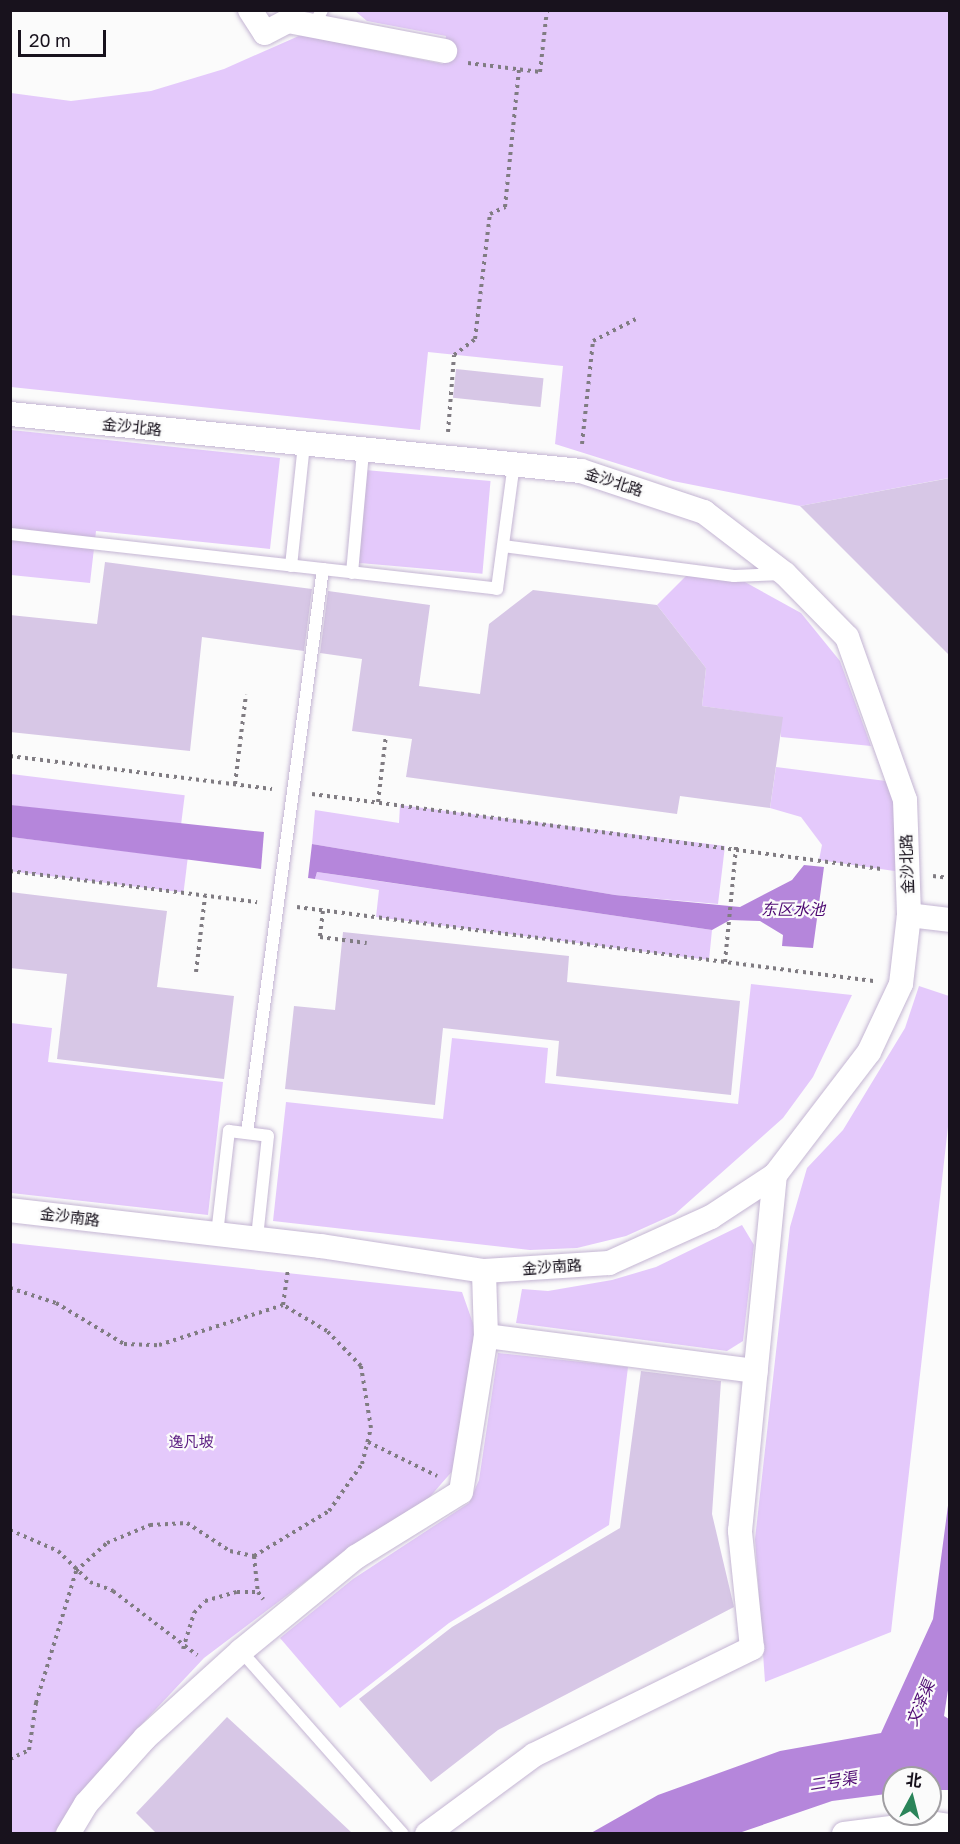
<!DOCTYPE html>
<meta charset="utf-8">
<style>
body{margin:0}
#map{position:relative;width:960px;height:1844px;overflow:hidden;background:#fbfbfb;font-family:"Golos Text","Noto Sans SC",sans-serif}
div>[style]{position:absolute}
.green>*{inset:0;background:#e4c9fb;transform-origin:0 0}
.water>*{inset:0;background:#b586db}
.building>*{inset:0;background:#d7c7e6;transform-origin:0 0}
.path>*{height:4px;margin-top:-2px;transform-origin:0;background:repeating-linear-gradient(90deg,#807c82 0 3px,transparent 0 7.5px)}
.roads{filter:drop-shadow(0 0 2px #c4b5d3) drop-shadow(0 0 2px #c4b5d3)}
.lane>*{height:12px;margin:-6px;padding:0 6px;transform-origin:6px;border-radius:6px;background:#fff}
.street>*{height:24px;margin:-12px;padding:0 12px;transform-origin:12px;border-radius:12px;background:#fff}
span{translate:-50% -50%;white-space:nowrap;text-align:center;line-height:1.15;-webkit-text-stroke:4.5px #fbfbfb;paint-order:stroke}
.street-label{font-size:15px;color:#18121d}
.park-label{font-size:15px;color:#5b1d82}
.water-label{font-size:16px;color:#4d0872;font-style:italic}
.frame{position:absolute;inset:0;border:12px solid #18121d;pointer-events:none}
.north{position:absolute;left:882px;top:1766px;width:60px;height:60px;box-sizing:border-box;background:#fbfbfb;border:2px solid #a09ea2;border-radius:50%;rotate:7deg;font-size:16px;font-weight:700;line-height:24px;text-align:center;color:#18121d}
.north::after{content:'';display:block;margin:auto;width:21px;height:27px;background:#2b855a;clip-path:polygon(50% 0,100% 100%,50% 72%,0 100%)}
.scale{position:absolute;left:18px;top:30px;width:88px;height:27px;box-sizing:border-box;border:3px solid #18121d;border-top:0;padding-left:8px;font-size:18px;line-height:21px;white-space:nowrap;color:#18121d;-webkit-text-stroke:4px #fbfbfb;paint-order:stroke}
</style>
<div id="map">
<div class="green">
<i style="clip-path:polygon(355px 11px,949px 11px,949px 478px,800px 506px,673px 481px,555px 444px,563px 366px,428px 352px,420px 430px,11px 387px,11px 93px,71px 101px,151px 91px,224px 69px,301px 35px,443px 64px,446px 36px,367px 21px)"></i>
<i style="clip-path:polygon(11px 430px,280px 458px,270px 549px,96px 531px,90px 583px,11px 575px)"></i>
<i style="left:365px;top:470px;width:126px;height:93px;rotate:5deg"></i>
<i style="clip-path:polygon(692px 570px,734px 576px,801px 613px,840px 661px,871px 746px,781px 737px,778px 717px,702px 706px,706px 668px,657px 605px)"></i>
<i style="clip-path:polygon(776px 767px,886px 781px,905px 800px,908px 873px,819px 860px,822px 845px,801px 817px,770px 808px)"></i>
<i style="left:11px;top:774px;width:175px;height:31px;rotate:7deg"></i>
<i style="clip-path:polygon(400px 805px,725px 846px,718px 904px,615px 895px,312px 844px,315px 810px,399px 823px)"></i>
<i style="left:11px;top:837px;width:178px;height:34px;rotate:7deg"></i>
<i style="clip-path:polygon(317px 872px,712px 930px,709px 960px,376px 917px,379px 890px,315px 879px)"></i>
<i style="clip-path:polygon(751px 984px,852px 995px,813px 1077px,783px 1118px,675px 1214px,626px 1236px,577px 1248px,530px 1250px,273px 1221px,286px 1102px,443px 1119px,452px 1038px,548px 1048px,545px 1083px,738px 1104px)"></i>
<i style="clip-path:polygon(919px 986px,949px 996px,950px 1109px,891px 1632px,765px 1682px,755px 1539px,790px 1227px,807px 1168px,843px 1130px,905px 1028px)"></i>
<i style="clip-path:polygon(11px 1023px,52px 1028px,48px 1062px,223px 1082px,208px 1215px,11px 1193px)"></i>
<i style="clip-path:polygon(742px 1225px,754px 1245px,743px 1341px,727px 1351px,516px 1323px,522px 1289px,548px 1291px,612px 1280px,656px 1267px)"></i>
<i style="clip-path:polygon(11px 1243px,462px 1292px,475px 1329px,455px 1468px,421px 1507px,358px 1542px,204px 1658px,126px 1741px,54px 1833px,11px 1834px)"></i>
<i style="clip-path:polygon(498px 1353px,628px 1367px,609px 1525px,449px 1623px,340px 1708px,280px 1638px,353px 1579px,469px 1503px,479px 1480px)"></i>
</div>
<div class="water">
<i style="clip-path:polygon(11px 805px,264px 832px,261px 869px,11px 837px)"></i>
<i style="clip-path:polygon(312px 844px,615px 895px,740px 907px,792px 880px,804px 865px,824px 867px,813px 948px,782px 946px,783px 935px,760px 921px,730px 920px,712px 930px,366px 879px,317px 872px,315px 879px,308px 878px)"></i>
<i style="clip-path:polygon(949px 1498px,950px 1677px,944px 1716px,949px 1719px,949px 1790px,930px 1790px,930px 1778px,894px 1778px,894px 1793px,832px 1801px,739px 1833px,591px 1833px,658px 1795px,780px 1751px,881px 1733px,933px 1619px)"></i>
</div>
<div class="building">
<i style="left:456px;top:369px;width:88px;height:29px;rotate:6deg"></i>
<i style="clip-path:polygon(950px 478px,950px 656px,800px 506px)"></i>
<i style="clip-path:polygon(105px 562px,312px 589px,304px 651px,202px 637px,190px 751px,10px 732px,10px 615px,97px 624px)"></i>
<i style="clip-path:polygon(533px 590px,657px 605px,706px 668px,702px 706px,783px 717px,770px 808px,680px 796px,677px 814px,406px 777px,412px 739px,352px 731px,362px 659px,320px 653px,328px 591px,430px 605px,419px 686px,480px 694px,489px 624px)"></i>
<i style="clip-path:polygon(10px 892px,167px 911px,157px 987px,234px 996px,224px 1079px,57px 1059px,67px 974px,10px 968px)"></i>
<i style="clip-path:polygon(343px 932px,569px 956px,567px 982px,740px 1001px,731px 1095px,556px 1076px,559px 1041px,443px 1028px,435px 1105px,285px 1089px,294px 1006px,335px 1010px)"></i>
<i style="clip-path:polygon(641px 1371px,721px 1381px,712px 1514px,734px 1607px,498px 1730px,431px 1782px,359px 1699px,452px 1627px,620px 1528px)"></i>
<i style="clip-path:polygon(227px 1717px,301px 1785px,352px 1833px,156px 1833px,136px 1813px)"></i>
</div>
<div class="path">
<i style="left:468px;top:63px;width:73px;rotate:7.1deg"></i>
<i style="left:540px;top:72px;width:62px;rotate:-83.6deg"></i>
<i style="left:448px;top:432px;width:77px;rotate:-85.5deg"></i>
<i style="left:454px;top:355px;width:26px;rotate:-37deg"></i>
<i style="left:475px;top:339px;width:126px;rotate:-83.2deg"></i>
<i style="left:490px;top:214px;width:17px;rotate:-25deg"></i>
<i style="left:505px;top:207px;width:139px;rotate:-84.2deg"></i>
<i style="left:582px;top:444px;width:104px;rotate:-83.9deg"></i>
<i style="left:593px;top:341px;width:48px;rotate:-27.1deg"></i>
<i style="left:10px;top:756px;width:264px;rotate:7.2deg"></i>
<i style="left:235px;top:784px;width:90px;rotate:-83deg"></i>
<i style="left:312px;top:794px;width:574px;rotate:7.51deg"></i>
<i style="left:378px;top:802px;width:67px;rotate:-83.2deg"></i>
<i style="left:10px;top:871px;width:249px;rotate:7.2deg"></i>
<i style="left:933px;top:876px;width:17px;rotate:7deg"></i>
<i style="left:297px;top:907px;width:581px;rotate:7.32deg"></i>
<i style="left:323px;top:911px;width:26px;rotate:97deg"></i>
<i style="left:320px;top:937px;width:47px;rotate:7.3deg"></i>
<i style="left:725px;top:962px;width:116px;rotate:-84.5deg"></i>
<i style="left:196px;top:972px;width:77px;rotate:-83.2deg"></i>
<i style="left:10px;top:1288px;width:48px;rotate:18.1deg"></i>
<i style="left:56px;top:1303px;width:79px;rotate:31.1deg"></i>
<i style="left:124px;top:1344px;width:35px;rotate:2deg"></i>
<i style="left:159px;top:1345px;width:130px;rotate:-17.9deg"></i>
<i style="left:368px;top:1442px;width:77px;rotate:26.2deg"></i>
<i style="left:10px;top:1530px;width:52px;rotate:23.6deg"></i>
<i style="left:58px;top:1551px;width:45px;rotate:44.1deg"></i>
<i style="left:90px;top:1582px;width:25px;rotate:21deg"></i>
<i style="left:113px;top:1591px;width:106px;rotate:37.3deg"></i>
<i style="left:254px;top:1556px;width:36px;rotate:84deg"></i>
<i style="left:183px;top:1649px;width:38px;rotate:-73deg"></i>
<i style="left:194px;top:1613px;width:16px;rotate:-47deg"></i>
<i style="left:205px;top:1601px;width:33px;rotate:-16deg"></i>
<i style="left:237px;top:1592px;width:21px"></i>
<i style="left:258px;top:1592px;width:9px;rotate:54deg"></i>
<i style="left:10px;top:1759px;width:21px;rotate:-25deg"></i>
<i style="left:29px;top:1750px;width:48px;rotate:-81.5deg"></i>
<i style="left:36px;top:1703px;width:138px;rotate:-73.1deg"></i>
<i style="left:76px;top:1571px;width:42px;rotate:-42.1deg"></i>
<i style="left:107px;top:1543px;width:47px;rotate:-22.7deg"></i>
<i style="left:150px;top:1525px;width:37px;rotate:-3deg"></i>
<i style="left:187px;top:1523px;width:51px;rotate:33.1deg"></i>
<i style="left:230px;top:1551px;width:25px;rotate:12deg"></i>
<i style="left:254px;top:1556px;width:87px;rotate:-31deg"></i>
<i style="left:329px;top:1511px;width:57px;rotate:-54.9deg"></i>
<i style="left:362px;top:1464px;width:37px;rotate:-76deg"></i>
<i style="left:371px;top:1428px;width:63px;rotate:-99.2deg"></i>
<i style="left:361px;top:1366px;width:49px;rotate:-134.2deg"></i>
<i style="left:327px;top:1331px;width:51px;rotate:-149.4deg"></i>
<i style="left:283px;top:1305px;width:36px;rotate:-82deg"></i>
</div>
<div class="roads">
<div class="lane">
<i style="left:313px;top:27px;width:19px;rotate:-62deg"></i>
<i style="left:10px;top:534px;width:490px;rotate:6.4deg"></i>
<i style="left:497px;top:589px;width:126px;rotate:-82.3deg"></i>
<i style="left:503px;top:546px;width:233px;rotate:7.4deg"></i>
<i style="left:734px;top:576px;width:48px;rotate:-2.4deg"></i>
<i style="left:291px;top:566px;width:122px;rotate:-83.9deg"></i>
<i style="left:352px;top:573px;width:122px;rotate:-84.8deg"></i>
<i style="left:247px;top:1133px;width:569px;rotate:-82.33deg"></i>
<i style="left:217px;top:1234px;width:104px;rotate:-83.4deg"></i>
<i style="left:229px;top:1131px;width:39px;rotate:7deg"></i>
<i style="left:268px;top:1136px;width:103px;rotate:96.2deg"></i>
<i style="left:241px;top:1651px;width:244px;rotate:48.5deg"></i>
</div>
<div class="street">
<i style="left:250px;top:10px;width:27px;rotate:57deg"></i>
<i style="left:265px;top:33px;width:26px;rotate:-28deg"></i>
<i style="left:288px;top:21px;width:160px;rotate:10.8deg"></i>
<i style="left:10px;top:414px;width:574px;rotate:5.7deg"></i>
<i style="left:581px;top:471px;width:130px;rotate:18.4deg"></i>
<i style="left:704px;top:512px;width:102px;rotate:37.4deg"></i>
<i style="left:785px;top:574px;width:88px;rotate:45.5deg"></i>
<i style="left:847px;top:637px;width:173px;rotate:70.4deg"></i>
<i style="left:905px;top:800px;width:115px;rotate:88deg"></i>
<i style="left:909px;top:915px;width:69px;rotate:96.6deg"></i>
<i style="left:901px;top:984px;width:75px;rotate:115.2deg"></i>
<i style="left:869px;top:1052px;width:155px;rotate:127.4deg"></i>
<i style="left:775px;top:1175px;width:77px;rotate:146.7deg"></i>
<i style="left:711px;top:1217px;width:112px;rotate:155.7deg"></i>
<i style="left:609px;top:1263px;width:125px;rotate:176.3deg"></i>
<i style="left:484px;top:1271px;width:166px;rotate:-171.3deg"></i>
<i style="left:320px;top:1246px;width:312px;rotate:-173.4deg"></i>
<i style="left:909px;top:915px;width:41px;rotate:7deg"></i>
<i style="left:486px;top:1336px;width:272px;rotate:7.4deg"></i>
<i style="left:68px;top:1834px;width:35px;rotate:-59deg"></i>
<i style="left:86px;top:1804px;width:89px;rotate:-48.2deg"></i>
<i style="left:145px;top:1738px;width:130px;rotate:-42.2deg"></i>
<i style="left:241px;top:1651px;width:149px;rotate:-39.3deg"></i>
<i style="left:356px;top:1557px;width:123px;rotate:-31.8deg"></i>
<i style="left:461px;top:1492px;width:158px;rotate:-80.9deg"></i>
<i style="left:486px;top:1336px;width:65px;rotate:-91.8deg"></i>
<i style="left:427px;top:1834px;width:133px;rotate:-36.4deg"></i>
<i style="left:534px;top:1755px;width:243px;rotate:-26.1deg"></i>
<i style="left:752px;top:1648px;width:118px;rotate:-95.9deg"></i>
<i style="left:740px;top:1531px;width:358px;rotate:-84.4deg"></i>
<i style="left:844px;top:1834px;width:87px;rotate:-7.3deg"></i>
<i style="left:930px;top:1823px;width:20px;rotate:9deg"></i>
</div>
</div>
<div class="street-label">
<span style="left:132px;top:427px;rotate:6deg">金沙北路</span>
<span style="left:614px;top:482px;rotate:18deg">金沙北路</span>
<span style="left:907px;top:864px;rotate:-92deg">金沙北路</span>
<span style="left:70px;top:1217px;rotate:7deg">金沙南路</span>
<span style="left:552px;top:1267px;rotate:-4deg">金沙南路</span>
</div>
<div class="park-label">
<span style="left:191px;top:1442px">逸凡坡</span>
</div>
<div class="water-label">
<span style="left:793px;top:909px">东区水池</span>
<span style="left:920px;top:1703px;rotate:-67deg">文泽渠</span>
<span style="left:833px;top:1781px;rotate:-9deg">二号渠</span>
</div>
<div class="frame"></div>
<div class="north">北</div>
<div class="scale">20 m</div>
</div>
